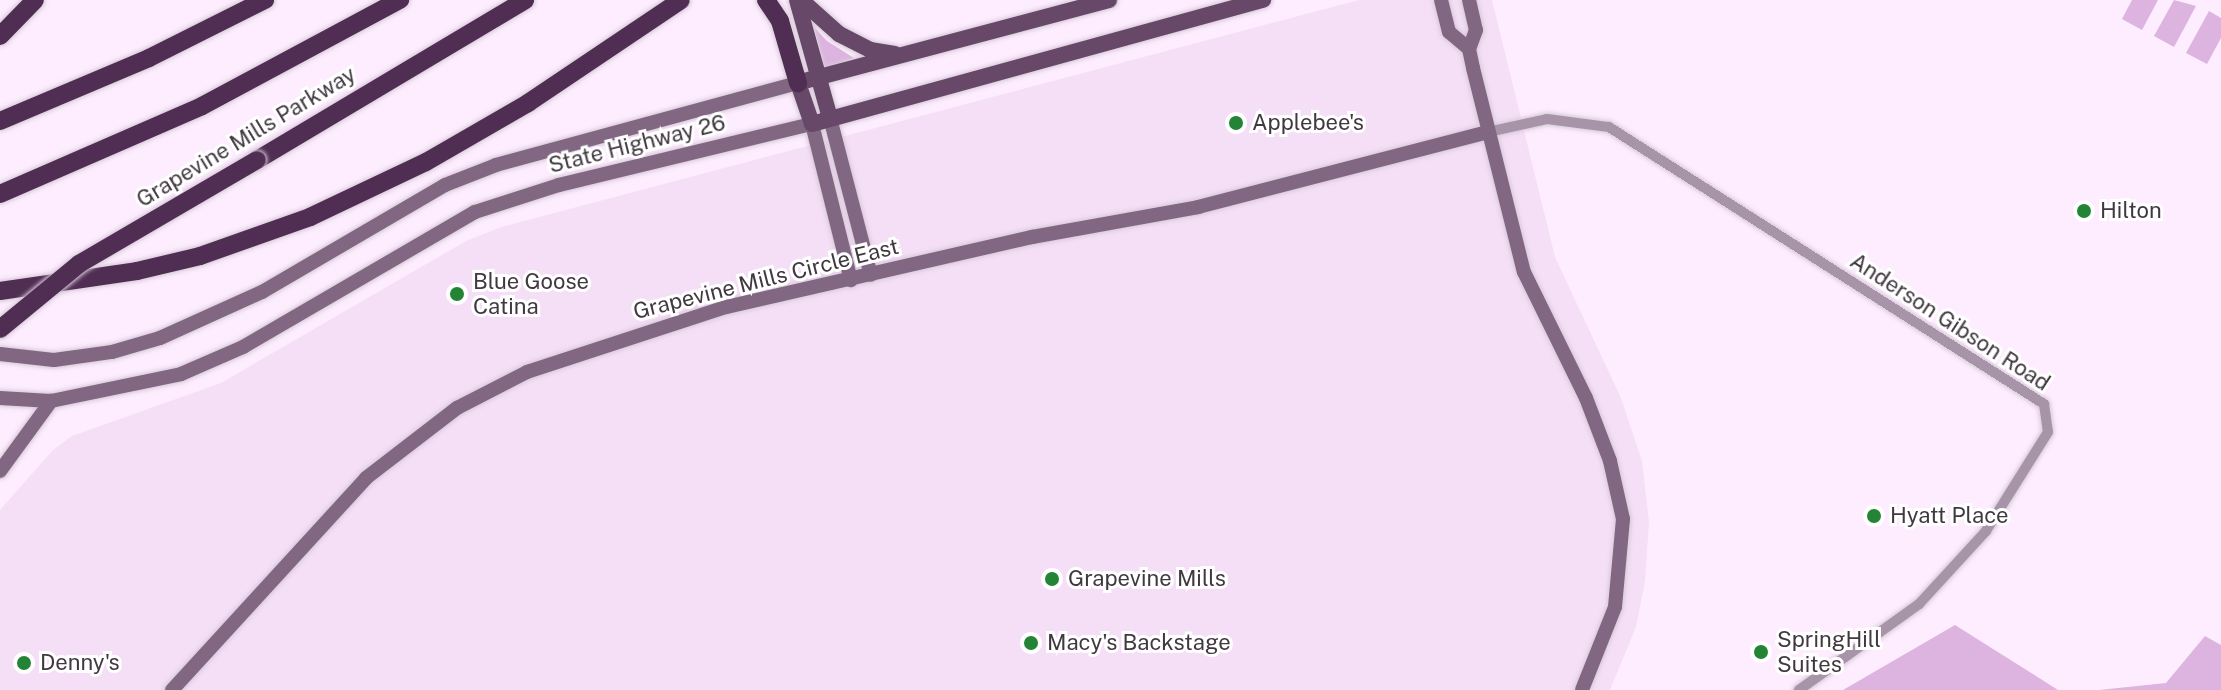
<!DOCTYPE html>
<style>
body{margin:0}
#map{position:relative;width:2221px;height:690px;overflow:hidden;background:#fdedfe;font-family:"Public Sans",sans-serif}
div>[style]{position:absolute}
.built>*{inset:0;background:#f5dff7}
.green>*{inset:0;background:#ddb3e0}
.roads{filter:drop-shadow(0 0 2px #d7c9d8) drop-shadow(0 0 2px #d7c9d8)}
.street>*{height:10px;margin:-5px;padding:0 5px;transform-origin:5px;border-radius:5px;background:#a794a8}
.secondary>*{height:14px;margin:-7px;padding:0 7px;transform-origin:7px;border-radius:7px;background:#826783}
.primary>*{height:16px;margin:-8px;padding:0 8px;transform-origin:8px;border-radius:8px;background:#674869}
.highway>*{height:18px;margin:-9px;padding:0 9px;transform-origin:9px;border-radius:9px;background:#502d53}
.bridges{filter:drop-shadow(0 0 2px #d7c9d8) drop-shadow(0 0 2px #d7c9d8)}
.highway-bridge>*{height:18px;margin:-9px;padding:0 9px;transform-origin:9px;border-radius:9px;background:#502d53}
.dots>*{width:22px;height:22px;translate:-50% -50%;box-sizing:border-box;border:4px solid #fff;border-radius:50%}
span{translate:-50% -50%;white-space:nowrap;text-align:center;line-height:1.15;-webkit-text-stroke:6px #fff;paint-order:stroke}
.poi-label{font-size:22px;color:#403940}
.left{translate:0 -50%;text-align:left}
.street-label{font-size:22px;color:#403940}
</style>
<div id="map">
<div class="built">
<i style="clip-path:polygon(1359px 0,1492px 0,1555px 257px,1621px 398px,1642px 461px,1649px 522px,1645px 581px,1636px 627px,1610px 690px,0 690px,0 510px,53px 450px,72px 436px,221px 383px,466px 241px,501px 227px)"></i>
</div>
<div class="green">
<i style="clip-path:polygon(2132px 0,2158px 0,2142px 30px,2122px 19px)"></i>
<i style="clip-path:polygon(2174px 0,2196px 6px,2174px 47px,2154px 36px)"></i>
<i style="clip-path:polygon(2209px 11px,2221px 18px,2221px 38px,2207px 64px,2186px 53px)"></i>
<i style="clip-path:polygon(814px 27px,827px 41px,854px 58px,825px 68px)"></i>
<i style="clip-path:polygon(1955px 625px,2058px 690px,1843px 690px)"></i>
<i style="clip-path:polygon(2205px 636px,2221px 645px,2221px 690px,2099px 690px,2166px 683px)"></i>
</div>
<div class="roads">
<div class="street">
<i style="left:1488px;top:132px;width:60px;rotate:-12.4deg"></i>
<i style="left:1547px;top:119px;width:63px;rotate:7.4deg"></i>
<i style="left:1609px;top:127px;width:516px;rotate:32.49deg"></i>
<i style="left:2044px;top:404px;width:28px;rotate:82deg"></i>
<i style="left:2048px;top:432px;width:117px;rotate:122.1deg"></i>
<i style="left:1986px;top:531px;width:99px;rotate:132.5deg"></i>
<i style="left:1919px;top:604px;width:148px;rotate:144.4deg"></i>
</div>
<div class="secondary">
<i style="left:1441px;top:0;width:33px;rotate:76deg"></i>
<i style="left:1449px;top:32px;width:26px;rotate:40deg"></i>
<i style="left:1469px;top:0;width:31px;rotate:77deg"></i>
<i style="left:1476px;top:30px;width:20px;rotate:110deg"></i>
<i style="left:1469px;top:49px;width:19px;rotate:78deg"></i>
<i style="left:1473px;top:68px;width:210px;rotate:76deg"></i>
<i style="left:1524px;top:272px;width:140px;rotate:63.8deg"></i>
<i style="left:1586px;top:398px;width:67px;rotate:69.1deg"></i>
<i style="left:1610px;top:461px;width:59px;rotate:77.4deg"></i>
<i style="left:1623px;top:519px;width:88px;rotate:95.2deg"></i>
<i style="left:1615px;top:607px;width:89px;rotate:111.7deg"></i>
<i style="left:830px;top:118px;width:162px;rotate:75.4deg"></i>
<i style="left:0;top:354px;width:54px;rotate:6.3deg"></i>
<i style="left:54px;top:360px;width:59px;rotate:-7.9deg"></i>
<i style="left:112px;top:352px;width:50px;rotate:-16.3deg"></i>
<i style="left:160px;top:338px;width:112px;rotate:-24.3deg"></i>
<i style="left:262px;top:292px;width:212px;rotate:-30.3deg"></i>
<i style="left:445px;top:185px;width:55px;rotate:-21.4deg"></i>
<i style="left:496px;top:165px;width:313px;rotate:-15.2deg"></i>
<i style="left:0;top:398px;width:51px;rotate:3.4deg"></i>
<i style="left:51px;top:401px;width:133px;rotate:-11.7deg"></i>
<i style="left:181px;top:374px;width:68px;rotate:-23.5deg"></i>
<i style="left:243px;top:347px;width:268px;rotate:-30.2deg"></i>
<i style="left:475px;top:212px;width:88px;rotate:-17.8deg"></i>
<i style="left:559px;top:185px;width:260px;rotate:-13.6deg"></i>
<i style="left:812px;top:124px;width:161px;rotate:76deg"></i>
<i style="left:0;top:471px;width:87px;rotate:-53.9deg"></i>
<i style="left:172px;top:690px;width:287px;rotate:-47.5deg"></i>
<i style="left:366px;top:478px;width:115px;rotate:-37.6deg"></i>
<i style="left:457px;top:408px;width:79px;rotate:-27.2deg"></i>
<i style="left:527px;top:372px;width:209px;rotate:-18.1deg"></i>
<i style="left:726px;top:307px;width:314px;rotate:-12.9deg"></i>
<i style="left:1032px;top:237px;width:169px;rotate:-10.2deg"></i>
<i style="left:1198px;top:207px;width:300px;rotate:-14.5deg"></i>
</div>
<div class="primary">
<i style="left:797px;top:0;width:123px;rotate:74.4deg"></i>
<i style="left:801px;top:0;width:51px;rotate:41.8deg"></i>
<i style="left:839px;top:34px;width:35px;rotate:27deg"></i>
<i style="left:870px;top:50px;width:25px;rotate:9deg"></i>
<i style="left:1109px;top:0;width:322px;rotate:165.1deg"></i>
<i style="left:798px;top:83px;width:43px;rotate:71.1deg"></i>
<i style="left:812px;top:124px;width:468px;rotate:-15.4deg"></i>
</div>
<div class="highway">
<i style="left:766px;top:0;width:25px;rotate:56deg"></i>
<i style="left:780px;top:21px;width:65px;rotate:73.8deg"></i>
<i style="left:0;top:36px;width:50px;rotate:-45.8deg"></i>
<i style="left:0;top:121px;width:162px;rotate:-22.9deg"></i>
<i style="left:149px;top:58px;width:130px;rotate:-26.6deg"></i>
<i style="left:257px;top:160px;width:312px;rotate:-30.8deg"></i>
<i style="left:0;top:194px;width:220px;rotate:-23.5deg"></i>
<i style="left:202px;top:106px;width:225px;rotate:-28.2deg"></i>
<i style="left:0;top:291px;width:138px;rotate:-8.3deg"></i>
<i style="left:137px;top:271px;width:65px;rotate:-13.4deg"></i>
<i style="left:200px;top:256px;width:117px;rotate:-19.5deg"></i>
<i style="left:310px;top:217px;width:128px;rotate:-25.4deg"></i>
<i style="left:426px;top:162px;width:118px;rotate:-30deg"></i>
<i style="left:528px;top:103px;width:184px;rotate:-33.9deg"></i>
</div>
</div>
<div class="bridges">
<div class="highway-bridge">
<i style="left:0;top:329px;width:102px;rotate:-39.4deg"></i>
<i style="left:79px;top:264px;width:206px;rotate:-30.3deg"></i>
</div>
</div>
<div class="dots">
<i style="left:1236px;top:123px;background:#248436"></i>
<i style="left:2084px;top:211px;background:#248436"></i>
<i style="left:457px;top:294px;background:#248436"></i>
<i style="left:1874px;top:516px;background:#248436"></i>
<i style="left:1052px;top:579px;background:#248436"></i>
<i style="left:1031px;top:643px;background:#248436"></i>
<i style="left:1761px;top:652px;background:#248436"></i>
<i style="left:24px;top:663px;background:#248436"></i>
</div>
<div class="poi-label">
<span class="left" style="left:1252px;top:123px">Applebee's</span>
<span class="left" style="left:2100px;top:211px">Hilton</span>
<span class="left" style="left:473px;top:294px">Blue Goose<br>Catina</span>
<span class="left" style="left:1890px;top:516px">Hyatt Place</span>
<span class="left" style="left:1068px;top:579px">Grapevine Mills</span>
<span class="left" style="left:1777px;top:652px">SpringHill<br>Suites</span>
<span class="left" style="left:1047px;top:643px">Macy's Backstage</span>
<span class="left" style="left:40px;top:663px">Denny's</span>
</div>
<div class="street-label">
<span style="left:246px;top:137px;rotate:-31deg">Grapevine Mills Parkway</span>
<span style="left:637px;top:144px;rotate:-14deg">State Highway 26</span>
<span style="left:766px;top:279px;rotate:-14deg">Grapevine Mills Circle East</span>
<span style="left:1950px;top:322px;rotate:33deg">Anderson Gibson Road</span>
</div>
</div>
